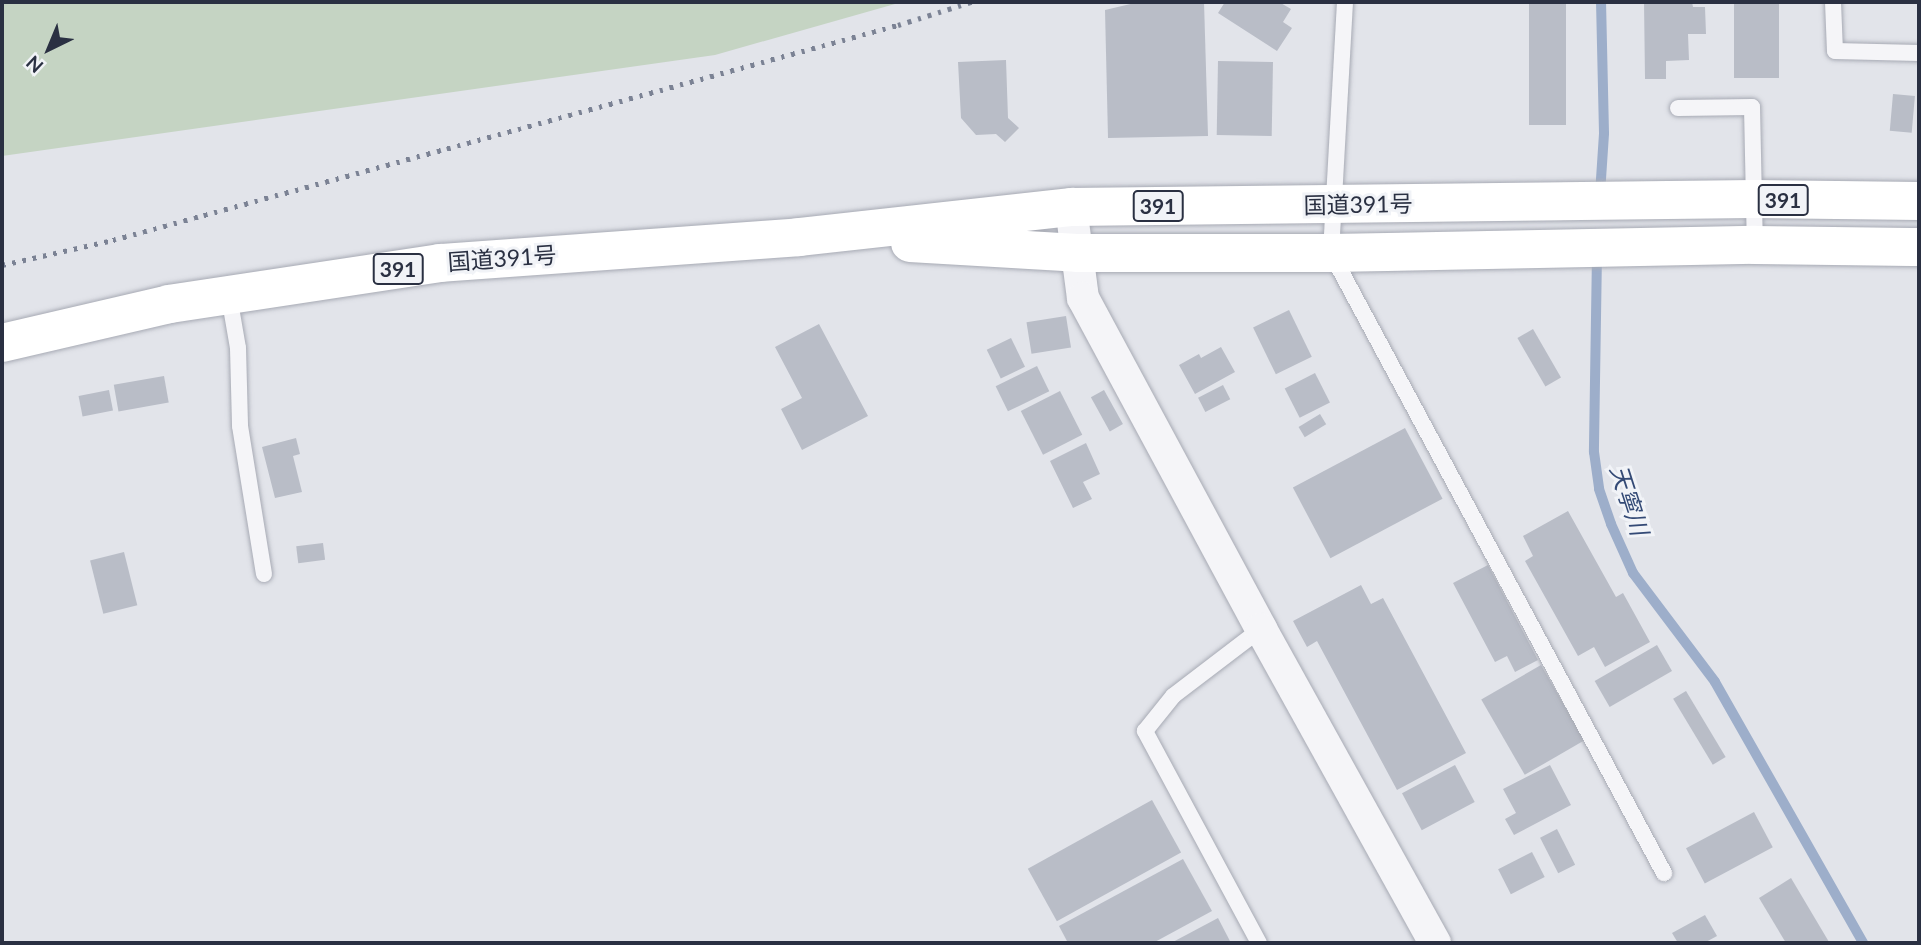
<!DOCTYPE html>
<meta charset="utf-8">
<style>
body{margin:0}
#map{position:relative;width:1921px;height:945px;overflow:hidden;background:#e2e4ea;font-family:Lato,"Noto Sans JP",sans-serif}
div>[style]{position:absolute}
.green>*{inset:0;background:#c5d4c3}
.stream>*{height:10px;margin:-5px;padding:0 5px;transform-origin:5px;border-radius:5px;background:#9daeca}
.building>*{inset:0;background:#b9bdc7;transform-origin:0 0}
.roads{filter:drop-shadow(0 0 2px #a7aab4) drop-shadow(0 0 2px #a7aab4)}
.service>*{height:16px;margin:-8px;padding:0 8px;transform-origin:8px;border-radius:8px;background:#f5f5f8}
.minor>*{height:32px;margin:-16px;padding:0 16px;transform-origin:16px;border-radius:16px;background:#f5f5f8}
.trunk>*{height:38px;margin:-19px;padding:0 19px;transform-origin:19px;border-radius:19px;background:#fff}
.rail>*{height:5px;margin-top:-2.5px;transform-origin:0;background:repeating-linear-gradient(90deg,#7b8294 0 3.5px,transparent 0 10.5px)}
span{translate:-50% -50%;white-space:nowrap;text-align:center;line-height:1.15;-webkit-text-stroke:6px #f1f3f7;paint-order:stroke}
.shield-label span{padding:2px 5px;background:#f1f3f7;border:2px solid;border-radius:5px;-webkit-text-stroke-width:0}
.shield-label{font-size:21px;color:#2a3042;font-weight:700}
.street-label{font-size:23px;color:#2a3042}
.water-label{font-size:24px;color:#344a76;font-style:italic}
.frame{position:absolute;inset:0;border:4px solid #2a3042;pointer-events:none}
.north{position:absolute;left:14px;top:14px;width:70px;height:70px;-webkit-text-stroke:5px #f1f3f7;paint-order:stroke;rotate:223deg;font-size:19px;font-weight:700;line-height:28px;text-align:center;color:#2a3042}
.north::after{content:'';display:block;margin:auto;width:24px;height:32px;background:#2a3042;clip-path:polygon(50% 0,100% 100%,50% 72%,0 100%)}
</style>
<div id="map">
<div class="green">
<i style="clip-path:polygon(2px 2px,902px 2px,715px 55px,2px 156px)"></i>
</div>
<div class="stream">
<i style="left:1600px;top:194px;width:61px;rotate:-86.2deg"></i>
<i style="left:1604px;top:133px;width:131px;rotate:-91.3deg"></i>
<i style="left:1597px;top:254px;width:198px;rotate:90.9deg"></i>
<i style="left:1594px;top:452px;width:37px;rotate:82deg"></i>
<i style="left:1599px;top:489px;width:37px;rotate:71deg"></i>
<i style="left:1611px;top:524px;width:54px;rotate:65.8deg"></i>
<i style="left:1633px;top:573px;width:136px;rotate:53deg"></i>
<i style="left:1715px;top:682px;width:300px;rotate:60.4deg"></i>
</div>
<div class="building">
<i style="clip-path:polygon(1139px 2px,1204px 2px,1208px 136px,1108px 138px,1105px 10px)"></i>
<i style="clip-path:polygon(1225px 2px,1279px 2px,1291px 9px,1283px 22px,1292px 28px,1277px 51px,1218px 13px)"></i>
<i style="left:1529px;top:2px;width:37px;height:123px"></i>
<i style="clip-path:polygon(1644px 2px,1692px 2px,1693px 7px,1705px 7px,1706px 34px,1688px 34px,1689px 60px,1666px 61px,1666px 79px,1645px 79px)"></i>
<i style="left:1734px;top:2px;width:45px;height:76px"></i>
<i style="clip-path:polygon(1006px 60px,1008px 118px,1019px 128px,1005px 142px,996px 134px,976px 135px,961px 118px,958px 62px)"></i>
<i style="left:1218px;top:61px;width:55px;height:74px;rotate:1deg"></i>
<i style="left:1893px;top:94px;width:22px;height:37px;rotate:5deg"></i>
<i style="left:1289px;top:310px;width:52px;height:40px;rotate:64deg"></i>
<i style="left:1066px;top:316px;width:32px;height:40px;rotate:81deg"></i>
<i style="clip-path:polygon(819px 324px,868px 416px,802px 450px,781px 409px,802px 398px,775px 347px)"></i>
<i style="left:1533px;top:329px;width:56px;height:18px;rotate:60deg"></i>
<i style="left:1011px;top:338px;width:32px;height:27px;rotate:64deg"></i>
<i style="clip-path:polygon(1221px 347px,1235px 372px,1195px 394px,1179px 365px,1199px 354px,1201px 358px)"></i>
<i style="left:1037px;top:366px;width:28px;height:46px;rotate:64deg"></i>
<i style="left:1315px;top:373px;width:33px;height:34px;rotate:63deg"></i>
<i style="left:164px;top:376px;width:27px;height:51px;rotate:80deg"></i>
<i style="left:1223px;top:385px;width:16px;height:28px;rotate:63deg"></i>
<i style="left:109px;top:390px;width:21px;height:31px;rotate:79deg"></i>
<i style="left:1104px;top:390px;width:39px;height:15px;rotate:61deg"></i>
<i style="left:1060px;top:391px;width:49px;height:44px;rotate:63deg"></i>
<i style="left:1320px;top:414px;width:12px;height:25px;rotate:59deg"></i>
<i style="left:1405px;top:428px;width:80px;height:127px;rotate:62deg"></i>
<i style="clip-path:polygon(296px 438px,300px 454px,293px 456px,302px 492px,275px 498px,262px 447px)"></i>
<i style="clip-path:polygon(1086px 443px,1100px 474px,1083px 482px,1092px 499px,1073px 508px,1050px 461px)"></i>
<i style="clip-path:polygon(1568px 511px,1616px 597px,1623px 593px,1650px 642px,1605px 667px,1594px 647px,1578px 656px,1525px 561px,1533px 556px,1523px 536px)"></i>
<i style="left:323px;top:543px;width:17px;height:27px;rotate:83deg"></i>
<i style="left:124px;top:552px;width:55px;height:35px;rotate:76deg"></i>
<i style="clip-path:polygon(1488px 565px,1538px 660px,1515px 672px,1507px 656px,1495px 662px,1453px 583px)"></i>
<i style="clip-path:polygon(1361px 585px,1371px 604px,1383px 598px,1466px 753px,1397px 790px,1317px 641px,1307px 647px,1293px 621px)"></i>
<i style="left:1657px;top:645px;width:30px;height:72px;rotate:60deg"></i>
<i style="left:1541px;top:665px;width:87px;height:69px;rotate:60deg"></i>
<i style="left:1686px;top:691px;width:77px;height:15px;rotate:59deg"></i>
<i style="left:1455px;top:765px;width:42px;height:60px;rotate:62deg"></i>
<i style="clip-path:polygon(1550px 765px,1571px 805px,1514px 835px,1505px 819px,1516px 813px,1503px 789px)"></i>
<i style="left:1152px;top:800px;width:60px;height:142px;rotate:61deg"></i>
<i style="left:1754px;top:812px;width:40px;height:77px;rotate:62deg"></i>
<i style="left:1557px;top:829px;width:40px;height:19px;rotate:63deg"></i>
<i style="left:1532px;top:852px;width:28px;height:38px;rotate:63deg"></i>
<i style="clip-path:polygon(1183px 859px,1212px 911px,1153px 943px,1068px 943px,1059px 926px)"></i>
<i style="clip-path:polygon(1791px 878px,1829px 942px,1828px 943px,1786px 943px,1759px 898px)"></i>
<i style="clip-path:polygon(1705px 915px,1717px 936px,1704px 943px,1678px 943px,1672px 933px)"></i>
<i style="clip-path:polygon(1218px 918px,1231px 943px,1171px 943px)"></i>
</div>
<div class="roads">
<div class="service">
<i style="left:1345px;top:2px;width:251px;rotate:93.2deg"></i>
<i style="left:1331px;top:253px;width:704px;rotate:61.76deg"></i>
<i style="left:1833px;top:2px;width:49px;rotate:87.7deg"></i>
<i style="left:1835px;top:51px;width:84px;rotate:1.4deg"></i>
<i style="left:1678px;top:108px;width:74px;rotate:-0.8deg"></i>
<i style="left:1752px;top:107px;width:138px;rotate:88.8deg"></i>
<i style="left:229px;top:296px;width:53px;rotate:80.2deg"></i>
<i style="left:238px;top:348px;width:78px;rotate:88.5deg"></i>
<i style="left:240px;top:426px;width:150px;rotate:80.8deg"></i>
<i style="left:1259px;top:943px;width:241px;rotate:-118.3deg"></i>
<i style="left:1145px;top:731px;width:45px;rotate:-51.3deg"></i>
<i style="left:1173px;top:696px;width:111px;rotate:-37.3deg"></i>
</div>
<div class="minor">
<i style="left:1071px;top:207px;width:92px;rotate:82.5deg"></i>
<i style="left:1083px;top:298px;width:376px;rotate:61.7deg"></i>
<i style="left:1261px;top:629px;width:359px;rotate:61deg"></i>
</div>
<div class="trunk">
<i style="left:910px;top:243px;width:167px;rotate:3.4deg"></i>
<i style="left:1077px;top:253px;width:254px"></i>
<i style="left:1331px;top:253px;width:424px;rotate:-1.1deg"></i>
<i style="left:1755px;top:245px;width:164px;rotate:0.7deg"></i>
<i style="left:2px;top:343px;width:171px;rotate:-13.1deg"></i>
<i style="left:169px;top:304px;width:274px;rotate:-8.6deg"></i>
<i style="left:440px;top:263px;width:360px;rotate:-4.1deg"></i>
<i style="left:799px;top:237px;width:274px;rotate:-6.3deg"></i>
<i style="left:1071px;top:207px;width:683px;rotate:-0.67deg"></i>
<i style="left:1754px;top:199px;width:165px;rotate:0.7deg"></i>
</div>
</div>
<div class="rail">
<i style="left:2px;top:265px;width:114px;rotate:-12.7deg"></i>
<i style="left:113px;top:240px;width:814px;rotate:-15.32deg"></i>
<i style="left:898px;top:25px;width:77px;rotate:-17.5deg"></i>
</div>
<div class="shield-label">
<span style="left:1783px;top:200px">391</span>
<span style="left:1158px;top:206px">391</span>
<span style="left:398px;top:269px">391</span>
</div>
<div class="street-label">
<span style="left:1358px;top:204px;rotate:-1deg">国道391号</span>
<span style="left:502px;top:258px;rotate:-4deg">国道391号</span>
</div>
<div class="water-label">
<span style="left:1630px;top:500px;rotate:72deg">天寧川</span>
</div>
<div class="frame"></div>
<div class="north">N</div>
</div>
